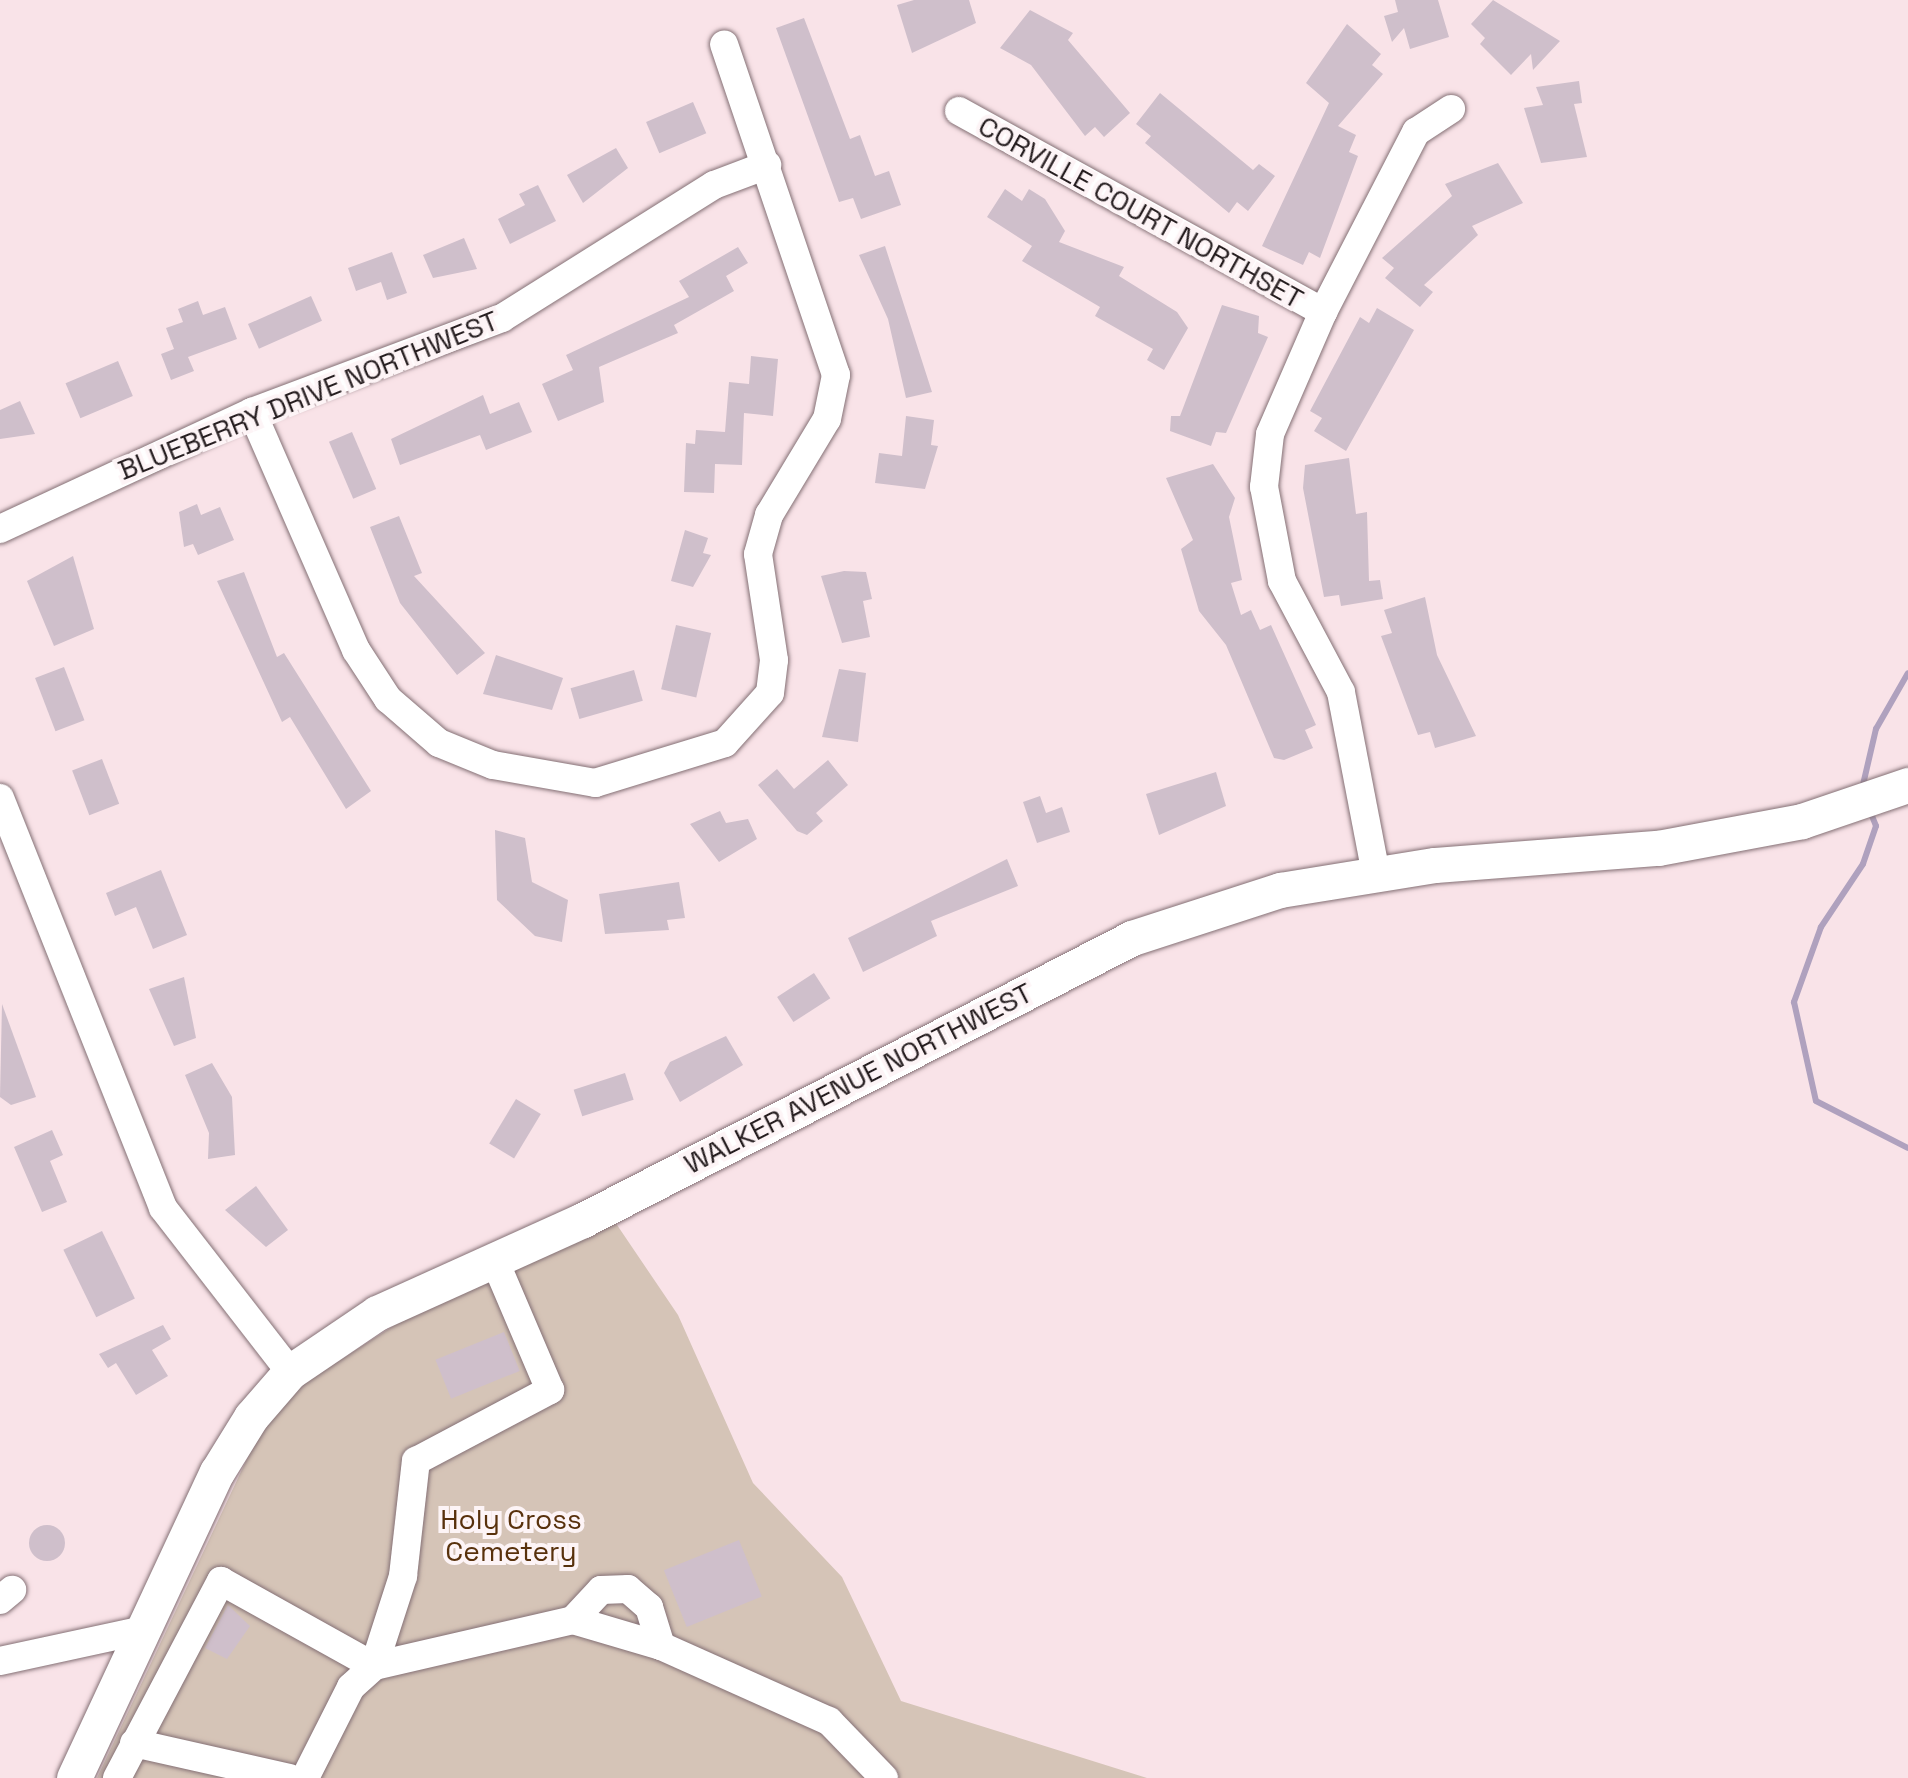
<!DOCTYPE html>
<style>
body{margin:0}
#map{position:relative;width:1908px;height:1778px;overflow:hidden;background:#f9e3e8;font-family:"Space Grotesk",sans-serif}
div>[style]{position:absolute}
.green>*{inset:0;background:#d5c4b7}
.stream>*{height:6px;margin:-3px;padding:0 3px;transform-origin:3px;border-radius:3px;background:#afa1be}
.building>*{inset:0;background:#cfbfcb;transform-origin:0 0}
.round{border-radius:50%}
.roads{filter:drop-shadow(0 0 2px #847075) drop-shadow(0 0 2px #847075)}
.minor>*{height:28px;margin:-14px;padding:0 14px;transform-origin:14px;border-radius:14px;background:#fff}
.major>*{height:35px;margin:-17.5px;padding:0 17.5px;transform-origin:17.5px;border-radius:17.5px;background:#fff}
span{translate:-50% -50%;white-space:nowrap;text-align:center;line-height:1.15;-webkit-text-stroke:8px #fdf4f6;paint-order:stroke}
.street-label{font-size:28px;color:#261e20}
.park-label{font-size:28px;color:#58310c}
</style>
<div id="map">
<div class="green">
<i style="clip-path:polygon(613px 1219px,678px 1315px,753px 1483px,842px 1577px,901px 1701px,1147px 1778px,97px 1778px,254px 1444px,289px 1393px,440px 1296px)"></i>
</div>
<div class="stream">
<i style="left:1862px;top:789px;width:62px;rotate:-76.9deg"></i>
<i style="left:1876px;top:729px;width:64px;rotate:-60.3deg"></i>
<i style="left:1870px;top:811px;width:16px;rotate:68deg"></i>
<i style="left:1876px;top:826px;width:40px;rotate:108.9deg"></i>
<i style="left:1863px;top:864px;width:76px;rotate:123.7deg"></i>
<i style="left:1821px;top:927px;width:80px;rotate:109.8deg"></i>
<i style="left:1794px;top:1002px;width:101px;rotate:77.5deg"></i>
<i style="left:1816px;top:1101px;width:103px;rotate:27.1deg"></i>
</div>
<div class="building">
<i style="clip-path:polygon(914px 0,969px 0,976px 23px,912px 53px,897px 5px)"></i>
<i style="clip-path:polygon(1395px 0,1438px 0,1449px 37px,1410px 49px,1404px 28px,1392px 42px,1384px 16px,1398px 12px)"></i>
<i style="clip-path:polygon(1493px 0,1560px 41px,1533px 70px,1531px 54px,1511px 75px,1480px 44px,1485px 38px,1471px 24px)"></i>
<i style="clip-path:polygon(1030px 10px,1073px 33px,1068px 40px,1130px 113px,1104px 137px,1095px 127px,1085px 136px,1031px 65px,1000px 48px)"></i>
<i style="clip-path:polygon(804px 18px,850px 139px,860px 135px,875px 176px,889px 171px,901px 205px,861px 219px,853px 198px,839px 202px,776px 28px)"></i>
<i style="clip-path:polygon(1347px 24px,1381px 54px,1372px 65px,1383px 74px,1338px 126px,1356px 135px,1349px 152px,1358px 156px,1320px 258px,1309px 252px,1303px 265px,1262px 246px,1329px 103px,1306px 83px)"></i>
<i style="clip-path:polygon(1579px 81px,1582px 103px,1574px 104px,1587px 157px,1541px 163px,1524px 108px,1543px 105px,1536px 87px)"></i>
<i style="clip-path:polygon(1160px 93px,1253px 170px,1259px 164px,1275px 176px,1248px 211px,1237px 202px,1229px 213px,1145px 143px,1151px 136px,1136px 124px)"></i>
<i style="left:693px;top:102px;width:34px;height:51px;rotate:67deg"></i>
<i style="clip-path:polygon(616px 148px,628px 168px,583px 203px,567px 175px)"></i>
<i style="clip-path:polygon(1498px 163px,1523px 203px,1472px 226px,1478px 235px,1424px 285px,1433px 292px,1420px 307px,1385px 278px,1394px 268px,1382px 258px,1452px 196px,1445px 184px)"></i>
<i style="clip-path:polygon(538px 185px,556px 221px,510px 244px,498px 219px,525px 205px,519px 194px)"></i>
<i style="clip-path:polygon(1005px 189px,1022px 201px,1029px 189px,1045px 199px,1065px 231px,1059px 242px,1124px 267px,1119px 276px,1177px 312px,1188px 328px,1164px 370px,1147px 360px,1153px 349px,1095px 316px,1100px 307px,1022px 261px,1032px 246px,987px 217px)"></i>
<i style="clip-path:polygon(464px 238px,477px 269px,433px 278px,423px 255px)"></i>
<i style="clip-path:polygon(885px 246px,932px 392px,906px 398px,888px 319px,859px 255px)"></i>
<i style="clip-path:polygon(738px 247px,748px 263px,726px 276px,734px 291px,674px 325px,678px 333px,599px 367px,604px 402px,558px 421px,542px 384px,573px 370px,566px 355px,689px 297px,679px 281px)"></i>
<i style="clip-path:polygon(392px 252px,407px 293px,387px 300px,381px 282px,356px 291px,348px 268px)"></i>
<i style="left:311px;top:296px;width:27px;height:69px;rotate:66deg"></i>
<i style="clip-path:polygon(198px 301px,203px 315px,225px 307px,237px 339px,188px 357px,194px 371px,171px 380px,161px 354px,174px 349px,166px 328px,183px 322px,178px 309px)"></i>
<i style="clip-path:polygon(1222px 305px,1259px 316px,1258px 333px,1268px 337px,1226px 433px,1216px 432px,1211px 446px,1170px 431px,1171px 416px,1180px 416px)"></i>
<i style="clip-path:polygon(1377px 308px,1414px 330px,1346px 451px,1314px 431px,1322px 418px,1310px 411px,1360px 317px,1369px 323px)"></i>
<i style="clip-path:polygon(751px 356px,778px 359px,773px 416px,744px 413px,742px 465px,715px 464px,714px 493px,684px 492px,686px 443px,695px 444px,696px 430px,725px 432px,729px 382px,749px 384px)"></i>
<i style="left:118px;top:361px;width:38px;height:57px;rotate:67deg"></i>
<i style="clip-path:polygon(483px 395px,490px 414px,519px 402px,532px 432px,486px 450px,480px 435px,400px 465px,391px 439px)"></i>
<i style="clip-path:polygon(20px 401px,35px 434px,0 439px,0 410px)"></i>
<i style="clip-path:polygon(906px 416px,934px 420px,931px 445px,938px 446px,925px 489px,875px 483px,879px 453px,902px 456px)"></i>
<i style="left:352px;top:432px;width:62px;height:25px;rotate:67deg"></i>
<i style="clip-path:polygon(1349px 458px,1356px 514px,1367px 512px,1369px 581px,1380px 580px,1383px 599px,1341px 606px,1339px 595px,1324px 597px,1303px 488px,1305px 465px)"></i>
<i style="clip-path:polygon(1213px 464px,1235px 498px,1229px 517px,1242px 580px,1231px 583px,1241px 615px,1251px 610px,1260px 630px,1271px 625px,1316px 725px,1305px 730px,1313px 748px,1284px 760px,1274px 758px,1226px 645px,1199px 611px,1181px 549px,1193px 540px,1166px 478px)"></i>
<i style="clip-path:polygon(197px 504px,201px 515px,220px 507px,234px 540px,198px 555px,193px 544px,184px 547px,179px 512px)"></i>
<i style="clip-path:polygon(399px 516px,422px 573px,414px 576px,485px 653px,457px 675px,400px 603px,370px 527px)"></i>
<i style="clip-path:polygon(685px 530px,708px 538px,703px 553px,711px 555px,693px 587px,671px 581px)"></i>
<i style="clip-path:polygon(73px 556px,94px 629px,54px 646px,27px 581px)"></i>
<i style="clip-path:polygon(844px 571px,866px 572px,872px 599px,863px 601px,870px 637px,842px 643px,821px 576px)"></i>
<i style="clip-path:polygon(244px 572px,277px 657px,284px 653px,371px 791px,346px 809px,290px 717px,282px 722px,217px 581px)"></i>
<i style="clip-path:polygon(1425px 597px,1437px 655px,1476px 736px,1435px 748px,1430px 732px,1418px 735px,1381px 636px,1392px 633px,1384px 610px)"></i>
<i style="left:676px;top:625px;width:36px;height:66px;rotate:13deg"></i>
<i style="clip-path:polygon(496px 655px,563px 678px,552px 710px,483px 694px)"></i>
<i style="left:64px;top:667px;width:57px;height:31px;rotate:69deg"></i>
<i style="clip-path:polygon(839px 669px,866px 673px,858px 742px,822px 737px)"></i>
<i style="left:634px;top:670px;width:32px;height:66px;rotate:74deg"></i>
<i style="left:102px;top:759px;width:48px;height:32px;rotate:69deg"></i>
<i style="clip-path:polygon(828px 760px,848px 785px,816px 813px,823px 821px,807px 835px,797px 831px,758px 785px,777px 769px,794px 789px)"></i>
<i style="clip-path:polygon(1216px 772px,1226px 806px,1159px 835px,1146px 794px)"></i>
<i style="clip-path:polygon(1040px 796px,1046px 813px,1062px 807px,1070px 832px,1037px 843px,1023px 802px)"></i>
<i style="clip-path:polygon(720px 811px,726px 823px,748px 819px,757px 839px,719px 862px,690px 824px)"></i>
<i style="clip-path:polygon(495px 830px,525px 838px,532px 882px,568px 900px,562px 942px,535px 936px,497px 900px)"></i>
<i style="clip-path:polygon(1007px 859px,1018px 886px,931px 921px,937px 936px,863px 972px,848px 938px)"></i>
<i style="clip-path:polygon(161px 870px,187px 935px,153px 949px,136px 907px,115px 916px,106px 893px)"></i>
<i style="clip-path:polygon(679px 882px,685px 918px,667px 920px,669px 930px,605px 934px,599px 894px)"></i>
<i style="left:814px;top:973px;width:30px;height:44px;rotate:57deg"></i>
<i style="clip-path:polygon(184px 977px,196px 1038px,174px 1046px,149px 989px)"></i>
<i style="clip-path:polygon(2px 1004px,36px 1097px,11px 1105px,0 1097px)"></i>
<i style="clip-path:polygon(726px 1036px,743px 1065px,680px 1102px,664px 1073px,670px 1062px)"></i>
<i style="clip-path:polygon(212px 1063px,232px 1097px,235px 1155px,208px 1159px,209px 1133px,185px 1075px)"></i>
<i style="left:625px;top:1073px;width:28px;height:54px;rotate:72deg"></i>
<i style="left:516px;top:1099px;width:29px;height:52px;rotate:31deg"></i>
<i style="clip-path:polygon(52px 1130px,63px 1155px,50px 1161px,67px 1202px,42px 1212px,14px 1147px)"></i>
<i style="clip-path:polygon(256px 1186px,288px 1230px,266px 1247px,225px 1210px)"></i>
<i style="left:102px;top:1231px;width:75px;height:43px;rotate:64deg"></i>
<i style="clip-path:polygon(163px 1325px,171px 1339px,152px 1350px,168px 1376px,136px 1395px,116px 1363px,108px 1368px,99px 1354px)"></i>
<i style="left:504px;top:1332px;width:42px;height:74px;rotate:68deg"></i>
<i class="round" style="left:29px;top:1525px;width:36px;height:36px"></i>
<i style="left:739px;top:1540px;width:61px;height:81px;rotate:68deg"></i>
<i style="clip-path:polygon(228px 1605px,250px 1626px,227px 1659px,205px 1648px)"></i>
</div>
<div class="roads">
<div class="minor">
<i style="left:959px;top:111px;width:416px;rotate:28.9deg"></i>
<i style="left:252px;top:412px;width:260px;rotate:66.4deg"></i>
<i style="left:356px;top:650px;width:59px;rotate:56.9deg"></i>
<i style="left:388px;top:699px;width:67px;rotate:40.8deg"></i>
<i style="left:439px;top:743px;width:58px;rotate:22.2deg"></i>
<i style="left:493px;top:765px;width:104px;rotate:10deg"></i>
<i style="left:595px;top:783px;width:136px;rotate:-17.1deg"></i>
<i style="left:725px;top:743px;width:67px;rotate:-48deg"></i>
<i style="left:770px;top:693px;width:33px;rotate:-83deg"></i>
<i style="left:774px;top:660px;width:107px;rotate:-98.6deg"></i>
<i style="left:758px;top:554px;width:41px;rotate:-74.2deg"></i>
<i style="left:769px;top:515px;width:112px;rotate:-58.9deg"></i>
<i style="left:827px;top:419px;width:45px;rotate:-78.4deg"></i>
<i style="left:836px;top:375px;width:349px;rotate:-108.7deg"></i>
<i style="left:0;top:529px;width:278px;rotate:-24.9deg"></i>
<i style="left:252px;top:412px;width:267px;rotate:-20.6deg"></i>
<i style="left:502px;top:318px;width:250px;rotate:-32.1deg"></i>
<i style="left:714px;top:185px;width:57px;rotate:-20.7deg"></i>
<i style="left:0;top:798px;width:441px;rotate:68.3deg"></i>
<i style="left:163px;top:1208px;width:207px;rotate:52.2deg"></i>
<i style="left:1376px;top:874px;width:185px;rotate:-100.9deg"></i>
<i style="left:1341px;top:692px;width:126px;rotate:-118deg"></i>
<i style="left:1282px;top:581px;width:96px;rotate:-100.8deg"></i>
<i style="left:1264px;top:487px;width:53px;rotate:-83.5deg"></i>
<i style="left:1270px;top:434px;width:133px;rotate:-66.5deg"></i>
<i style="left:1323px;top:312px;width:203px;rotate:-62.7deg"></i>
<i style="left:1416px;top:132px;width:42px;rotate:-33.3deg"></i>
<i style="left:0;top:1600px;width:16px;rotate:-40deg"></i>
<i style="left:573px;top:1620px;width:41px;rotate:-47deg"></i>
<i style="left:601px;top:1590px;width:27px;rotate:-2deg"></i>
<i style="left:628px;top:1589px;width:28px;rotate:41deg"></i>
<i style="left:649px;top:1607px;width:41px;rotate:72.9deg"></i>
<i style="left:0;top:1661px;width:146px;rotate:-12.2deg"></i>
<i style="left:134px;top:1743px;width:159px;rotate:12.7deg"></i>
<i style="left:117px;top:1778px;width:223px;rotate:-62.2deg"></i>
<i style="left:221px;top:1581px;width:175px;rotate:29.1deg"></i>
<i style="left:374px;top:1666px;width:95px;rotate:-72.1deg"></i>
<i style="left:403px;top:1576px;width:116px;rotate:-83.6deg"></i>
<i style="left:416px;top:1461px;width:152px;rotate:-27.9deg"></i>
<i style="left:550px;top:1390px;width:142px;rotate:-113.1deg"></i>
<i style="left:305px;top:1778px;width:102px;rotate:-63.2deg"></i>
<i style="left:351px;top:1687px;width:31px;rotate:-42deg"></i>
<i style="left:374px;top:1666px;width:204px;rotate:-13deg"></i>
<i style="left:573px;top:1620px;width:92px;rotate:16.5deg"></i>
<i style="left:661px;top:1646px;width:184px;rotate:24.1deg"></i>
<i style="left:829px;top:1721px;width:79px;rotate:46deg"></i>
</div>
<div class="major">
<i style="left:74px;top:1778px;width:338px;rotate:-65deg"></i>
<i style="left:217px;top:1472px;width:65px;rotate:-58.3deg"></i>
<i style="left:251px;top:1417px;width:60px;rotate:-49.1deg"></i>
<i style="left:290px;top:1372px;width:105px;rotate:-34.1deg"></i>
<i style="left:377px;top:1313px;width:226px;rotate:-24.3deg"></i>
<i style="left:583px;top:1220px;width:617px;rotate:-27.19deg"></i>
<i style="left:1132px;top:938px;width:156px;rotate:-18deg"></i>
<i style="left:1280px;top:890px;width:157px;rotate:-9.2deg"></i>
<i style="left:1435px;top:865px;width:224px;rotate:-4.4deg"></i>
<i style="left:1658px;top:848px;width:147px;rotate:-10.6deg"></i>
<i style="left:1802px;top:821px;width:112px;rotate:-18.8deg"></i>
</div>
</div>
<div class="street-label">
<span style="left:1141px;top:212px;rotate:29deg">CORVILLE COURT NORTHSET</span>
<span style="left:308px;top:395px;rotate:-22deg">BLUEBERRY DRIVE NORTHWEST</span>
<span style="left:858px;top:1078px;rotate:-27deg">WALKER AVENUE NORTHWEST</span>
</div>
<div class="park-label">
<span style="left:511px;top:1535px">Holy Cross<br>Cemetery</span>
</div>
</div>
